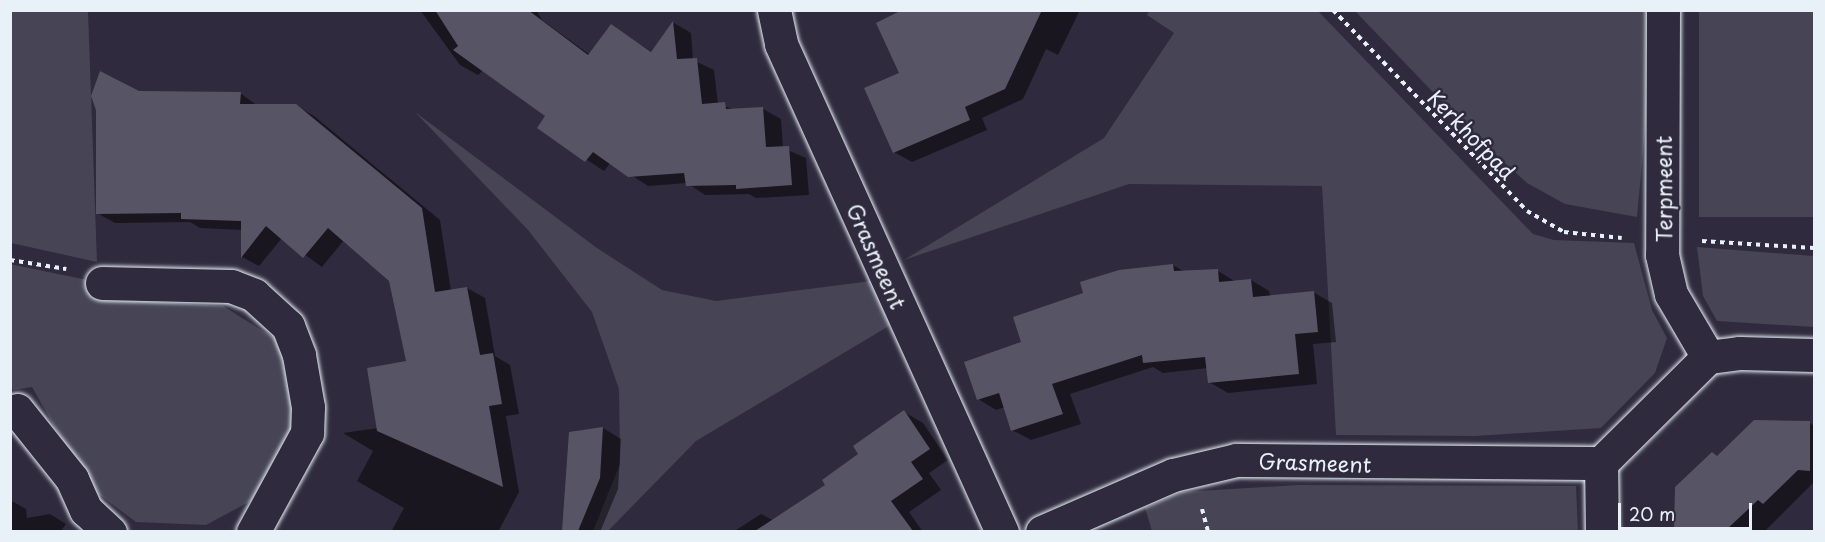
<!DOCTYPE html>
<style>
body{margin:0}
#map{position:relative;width:1825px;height:542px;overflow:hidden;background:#2f2a3d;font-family:"Playpen Sans",sans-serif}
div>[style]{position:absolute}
.green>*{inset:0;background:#464455;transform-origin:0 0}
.shadow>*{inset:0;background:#0007}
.building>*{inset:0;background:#575565}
.path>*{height:4px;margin-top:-2px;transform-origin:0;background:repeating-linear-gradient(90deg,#e8f1f8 0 4.5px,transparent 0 9px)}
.roads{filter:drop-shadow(0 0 2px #e8f1f8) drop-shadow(0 0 2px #e8f1f8)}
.minor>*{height:33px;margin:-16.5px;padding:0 16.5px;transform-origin:16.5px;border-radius:16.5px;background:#2f2a3d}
span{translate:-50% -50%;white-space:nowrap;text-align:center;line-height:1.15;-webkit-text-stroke:5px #2f2a3d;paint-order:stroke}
.street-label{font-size:21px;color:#e8f1f8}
.frame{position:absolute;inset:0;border:12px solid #e8f1f8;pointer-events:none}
.scale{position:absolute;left:1618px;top:503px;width:134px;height:27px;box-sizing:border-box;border:3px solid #e8f1f8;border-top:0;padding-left:8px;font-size:18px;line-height:21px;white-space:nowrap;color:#e8f1f8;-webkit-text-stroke:4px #2f2a3d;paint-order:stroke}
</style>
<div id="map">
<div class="green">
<i style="clip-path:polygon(11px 11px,88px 11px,97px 262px,11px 243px)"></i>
<i style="clip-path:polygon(1149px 11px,1318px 11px,1533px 234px,1554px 240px,1634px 243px,1652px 310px,1667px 338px,1655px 373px,1601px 428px,1475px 436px,1336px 435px,1322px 186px,1129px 184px,904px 260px,1104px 138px,1174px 33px,1147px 15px)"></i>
<i style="clip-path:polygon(1355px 11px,1656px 11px,1637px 217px,1565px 204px,1527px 183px,1476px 137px)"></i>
<i style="left:1699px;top:11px;width:115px;height:206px"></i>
<i style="clip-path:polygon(415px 112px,597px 248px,662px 290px,716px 301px,871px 281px,894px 323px,696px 441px,608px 531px,593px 531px,620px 464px,619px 389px,592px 312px,528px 230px)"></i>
<i style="clip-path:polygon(1697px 247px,1814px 256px,1814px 327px,1717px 321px,1703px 296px)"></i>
<i style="clip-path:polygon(10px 264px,92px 281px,99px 299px,223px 306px,279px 341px,295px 422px,260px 496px,206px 525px,136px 522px,88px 486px,32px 387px,13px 390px,11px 385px)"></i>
<i style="clip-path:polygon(1297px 485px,1576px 486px,1578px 531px,1152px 531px,1145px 508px,1182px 492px)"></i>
</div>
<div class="shadow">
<i style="clip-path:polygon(420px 10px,536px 10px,542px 20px,590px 55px,612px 26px,652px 52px,674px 23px,691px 33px,693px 60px,714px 70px,718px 104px,736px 110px,763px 109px,781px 119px,783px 148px,806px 158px,809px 195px,756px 198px,749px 194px,705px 195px,687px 183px,648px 186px,611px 162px,604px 171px,539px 128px,547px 116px,483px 70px,478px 75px,460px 65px)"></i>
<i style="clip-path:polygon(906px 10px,1080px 10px,1058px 55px,1046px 49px,1023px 99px,982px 118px,987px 130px,912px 162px,894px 152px)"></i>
<i style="clip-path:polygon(138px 92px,240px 93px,258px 106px,295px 105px,314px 116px,440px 220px,451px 291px,467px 288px,485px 298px,495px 356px,510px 365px,519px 414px,506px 416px,519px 492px,498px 532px,391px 532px,404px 508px,357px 481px,373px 451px,343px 433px,378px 428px,408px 362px,391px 280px,344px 240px,322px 267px,282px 238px,259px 266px,242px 257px,243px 230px,200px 228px,190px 222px,115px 223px,97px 213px)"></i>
<i style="clip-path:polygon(1173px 265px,1185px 272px,1218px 271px,1236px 282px,1251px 280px,1269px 291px,1270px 297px,1313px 292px,1332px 303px,1336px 342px,1313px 344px,1317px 384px,1228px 393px,1209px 382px,1208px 368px,1163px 373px,1153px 367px,1070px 394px,1081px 424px,1031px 440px,1012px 430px,1005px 407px,996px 410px,978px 399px,1023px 343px)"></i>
<i style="clip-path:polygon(904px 412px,923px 423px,948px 460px,929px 473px,941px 490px,909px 512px,923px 532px,733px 532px,761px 514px,774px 521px,827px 485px)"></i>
<i style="clip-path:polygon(1810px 423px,1814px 426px,1814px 482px,1764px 532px,1674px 532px,1676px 488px,1718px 457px)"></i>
<i style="clip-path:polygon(603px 428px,621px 439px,618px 489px,600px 532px,563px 532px,570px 434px)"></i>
<i style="clip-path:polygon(10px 500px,26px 509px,27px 518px,50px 514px,66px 524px,60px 532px,10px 532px)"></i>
</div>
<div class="building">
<i style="clip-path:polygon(435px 10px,528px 10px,588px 55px,611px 24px,651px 52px,673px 21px,677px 59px,697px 58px,702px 104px,725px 102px,726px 109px,763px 107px,766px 147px,789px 146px,792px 185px,736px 189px,736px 185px,686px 186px,684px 173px,628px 177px,593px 152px,585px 162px,537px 128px,545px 116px,453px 50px,458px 46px)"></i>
<i style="clip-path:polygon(902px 10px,1042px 10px,1005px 89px,965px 107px,970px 120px,893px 153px,864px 88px,899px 73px,876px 23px)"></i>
<i style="clip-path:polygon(100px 71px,139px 91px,241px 92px,240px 104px,296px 104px,422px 208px,435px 292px,467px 287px,480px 355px,493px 353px,502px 404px,489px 406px,503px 487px,377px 431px,367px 368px,406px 361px,389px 281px,328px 228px,303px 258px,266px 226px,241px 258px,241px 221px,181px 219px,181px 213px,96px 214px,96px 110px,91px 96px)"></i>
<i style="clip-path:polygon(1173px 264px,1174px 271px,1218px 269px,1219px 282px,1251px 279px,1253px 297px,1314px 291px,1318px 332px,1295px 334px,1299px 374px,1208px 383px,1205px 357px,1143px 363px,1142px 355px,1052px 384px,1063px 414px,1011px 431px,999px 393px,977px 400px,964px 362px,1021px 342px,1013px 317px,1083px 293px,1080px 282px,1119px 270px)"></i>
<i style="clip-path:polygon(904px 410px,930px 449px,911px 462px,923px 479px,891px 501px,913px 531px,755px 531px,825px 485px,822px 480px,858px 454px,853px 446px)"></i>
<i style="clip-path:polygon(1754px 420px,1810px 421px,1810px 471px,1798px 470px,1763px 504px,1758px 500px,1725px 531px,1674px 531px,1675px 487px,1712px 452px,1717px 456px)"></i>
<i style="clip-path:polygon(603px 427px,600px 478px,578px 531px,562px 531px,569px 432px)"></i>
</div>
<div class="path">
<i style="left:1333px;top:10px;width:279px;rotate:46deg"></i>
<i style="left:1527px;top:211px;width:43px;rotate:29.6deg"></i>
<i style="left:1564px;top:232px;width:58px;rotate:5.9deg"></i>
<i style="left:1702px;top:241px;width:112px;rotate:3.6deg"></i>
<i style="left:10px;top:260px;width:57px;rotate:9.1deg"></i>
<i style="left:1202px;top:509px;width:24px;rotate:75deg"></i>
</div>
<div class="roads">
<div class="minor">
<i style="left:774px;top:10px;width:35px;rotate:78deg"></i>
<i style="left:781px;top:44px;width:536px;rotate:65.64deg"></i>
<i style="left:1663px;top:10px;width:245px;rotate:90.2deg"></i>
<i style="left:1662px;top:255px;width:40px;rotate:77deg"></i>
<i style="left:1671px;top:294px;width:73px;rotate:59.6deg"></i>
<i style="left:102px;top:283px;width:129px;rotate:1.3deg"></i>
<i style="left:231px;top:286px;width:25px;rotate:21deg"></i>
<i style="left:254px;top:295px;width:46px;rotate:42.4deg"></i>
<i style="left:288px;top:326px;width:31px;rotate:69deg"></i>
<i style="left:299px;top:355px;width:53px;rotate:80.2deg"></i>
<i style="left:308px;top:407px;width:26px;rotate:92deg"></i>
<i style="left:307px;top:433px;width:113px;rotate:118.6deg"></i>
<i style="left:17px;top:410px;width:88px;rotate:51.4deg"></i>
<i style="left:72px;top:479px;width:34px;rotate:66deg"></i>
<i style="left:86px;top:510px;width:33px;rotate:43deg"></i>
<i style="left:1042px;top:532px;width:143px;rotate:-23.5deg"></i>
<i style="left:1173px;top:475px;width:65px;rotate:-13.4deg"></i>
<i style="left:1236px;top:460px;width:365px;rotate:0.5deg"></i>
<i style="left:1602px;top:532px;width:69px;rotate:-90.8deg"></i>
<i style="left:1601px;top:463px;width:151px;rotate:-44.7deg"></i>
<i style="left:1708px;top:357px;width:31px;rotate:-7deg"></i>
<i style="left:1739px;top:353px;width:75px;rotate:1.5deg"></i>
</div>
</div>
<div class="street-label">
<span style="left:1472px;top:134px;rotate:46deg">Kerkhofpad</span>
<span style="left:1663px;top:189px;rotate:-90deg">Terpmeent</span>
<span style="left:877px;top:256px;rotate:66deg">Grasmeent</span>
<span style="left:1315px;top:462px;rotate:2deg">Grasmeent</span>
</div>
<div class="frame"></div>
<div class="scale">20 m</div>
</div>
